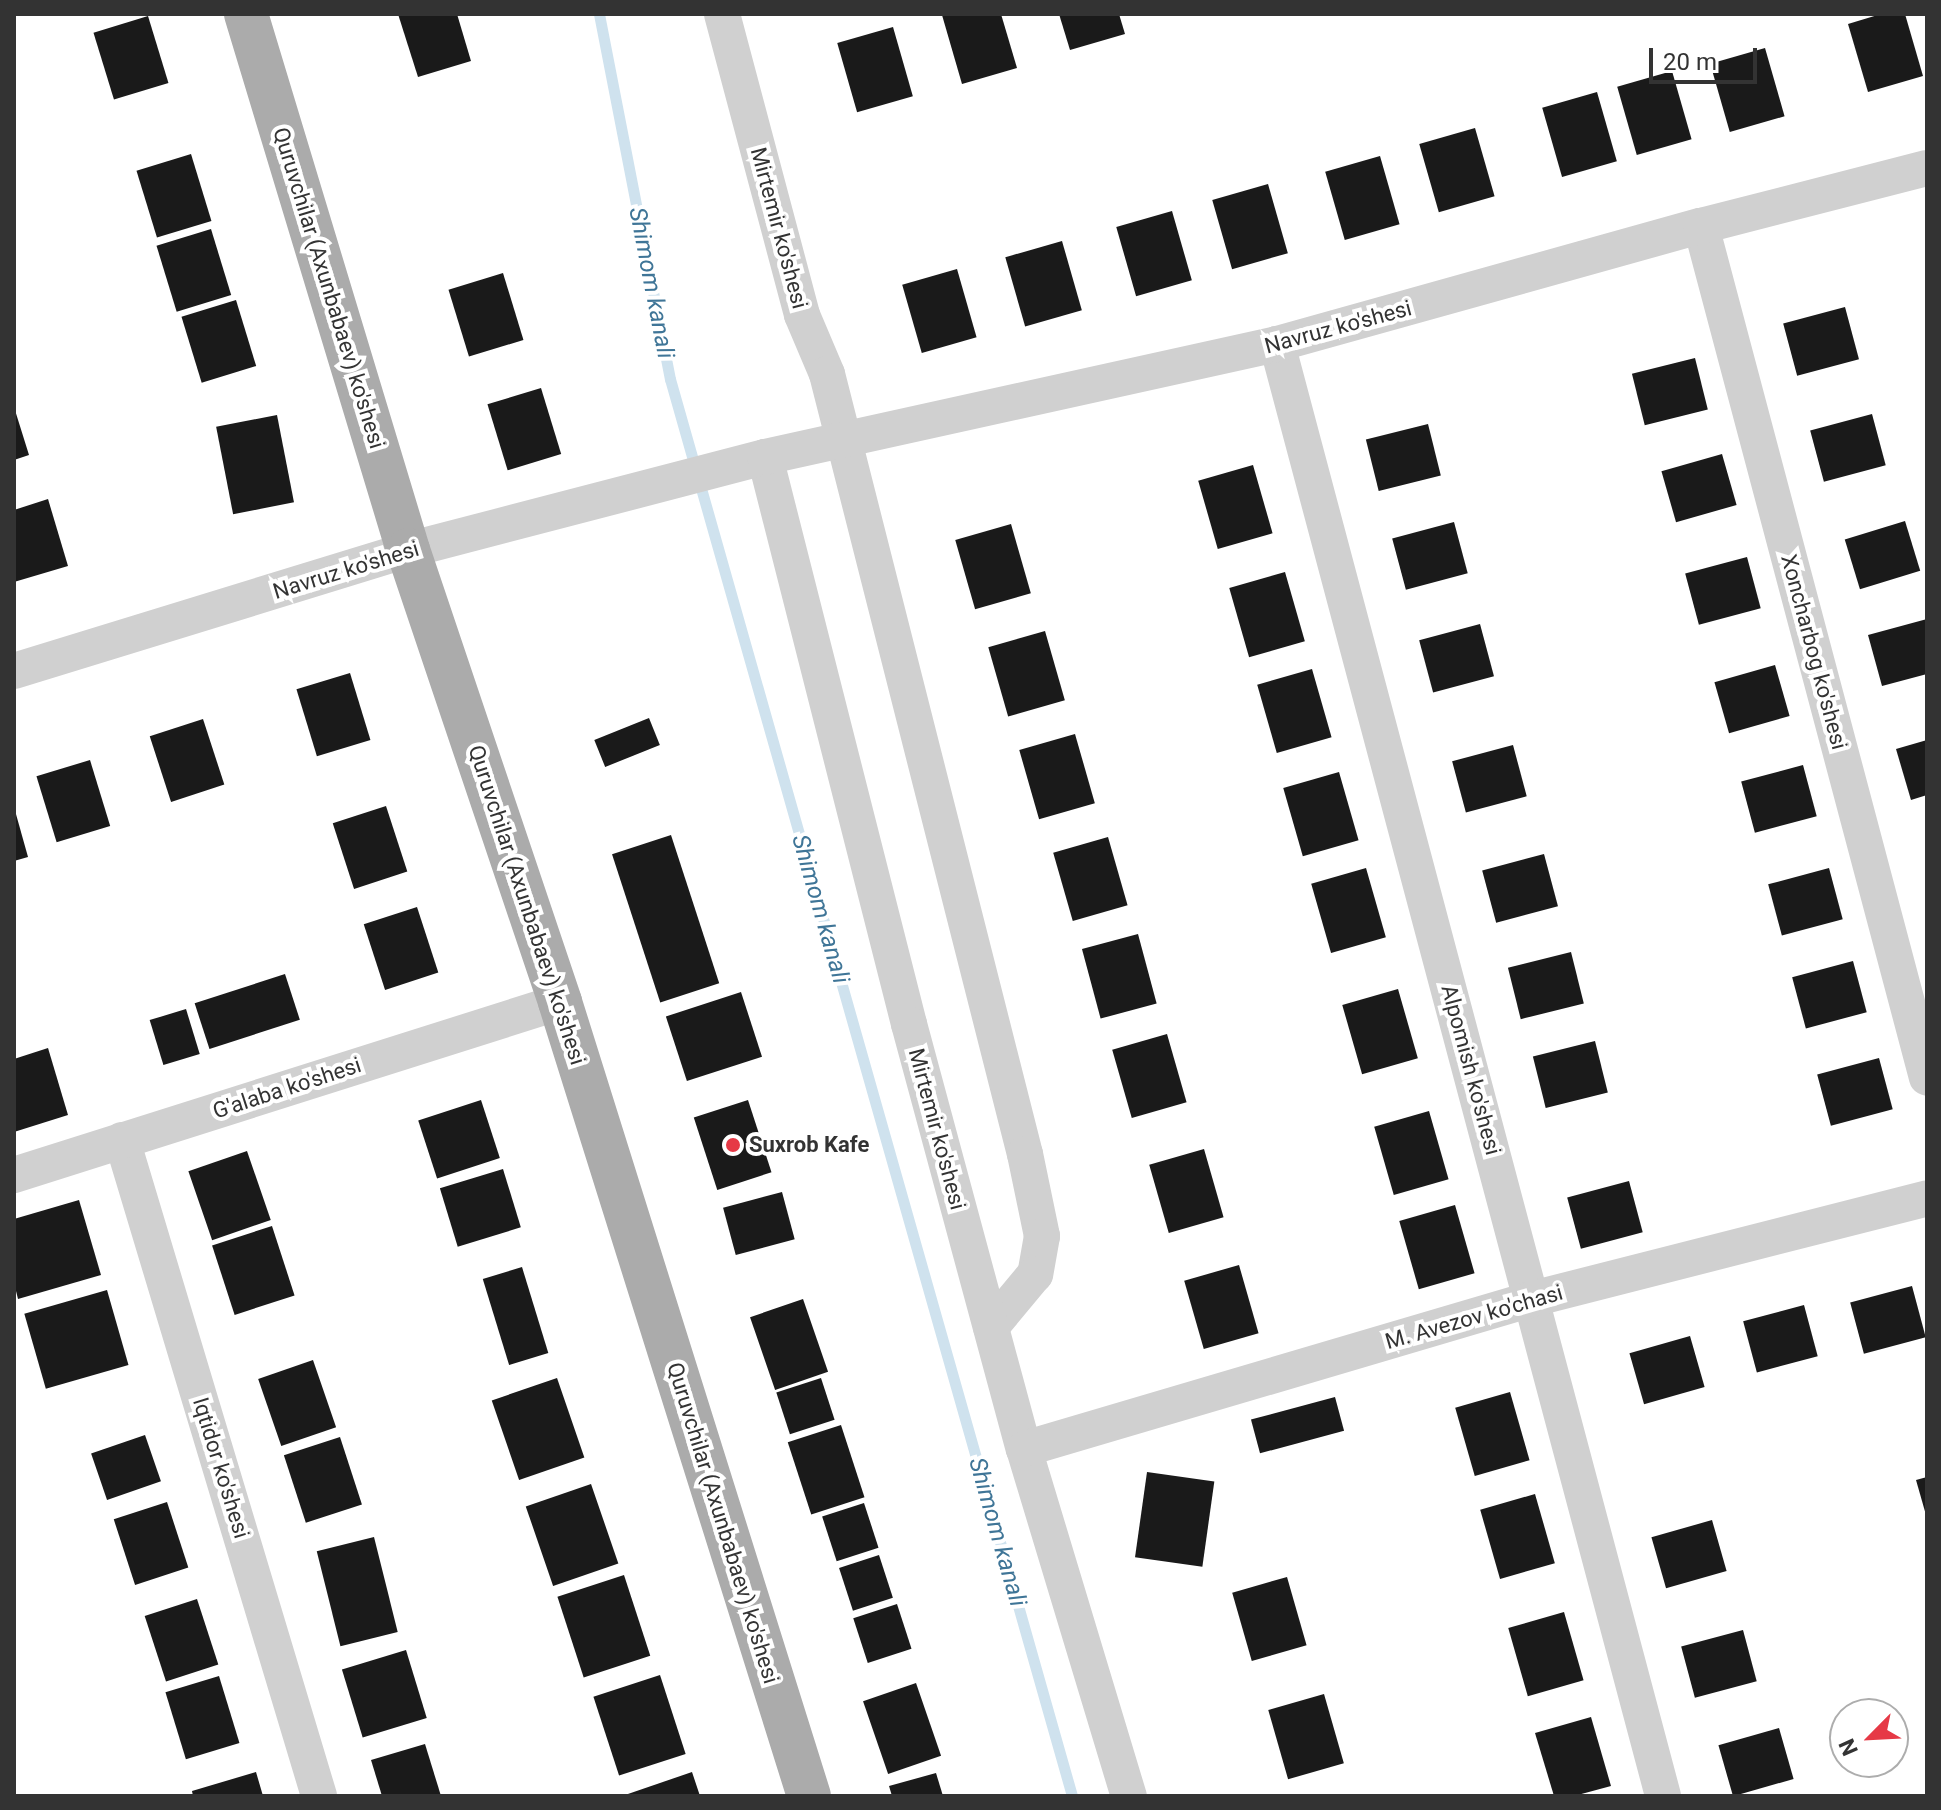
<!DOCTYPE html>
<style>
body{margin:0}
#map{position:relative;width:1941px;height:1810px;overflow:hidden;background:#fff;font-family:Roboto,sans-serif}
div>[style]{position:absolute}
.stream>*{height:11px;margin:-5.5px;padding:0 5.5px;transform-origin:5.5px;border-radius:5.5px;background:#cfe2ee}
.building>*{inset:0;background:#1a1a1a;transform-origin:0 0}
.minor>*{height:36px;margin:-18px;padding:0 18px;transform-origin:18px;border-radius:18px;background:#d0d0d0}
.major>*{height:44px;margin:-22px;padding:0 22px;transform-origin:22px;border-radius:22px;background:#ababab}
.dots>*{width:22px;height:22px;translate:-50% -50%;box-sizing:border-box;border:4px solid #fff;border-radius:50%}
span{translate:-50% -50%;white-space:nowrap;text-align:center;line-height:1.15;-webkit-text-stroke:8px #fff;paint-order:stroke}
.street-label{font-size:22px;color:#333}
.poi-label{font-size:22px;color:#333;font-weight:700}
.left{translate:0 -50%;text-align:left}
.water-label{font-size:24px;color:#3f7597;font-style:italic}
.frame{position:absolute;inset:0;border:16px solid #333;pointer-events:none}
.north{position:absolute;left:1829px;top:1698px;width:80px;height:80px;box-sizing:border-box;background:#fff;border:2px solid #adadad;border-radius:50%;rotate:246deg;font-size:22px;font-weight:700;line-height:32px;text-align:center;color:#333}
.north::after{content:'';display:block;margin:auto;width:28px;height:36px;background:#e63946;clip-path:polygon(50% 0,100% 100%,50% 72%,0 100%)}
.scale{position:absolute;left:1649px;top:48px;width:108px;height:36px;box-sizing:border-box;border:4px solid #333;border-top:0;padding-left:10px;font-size:24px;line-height:28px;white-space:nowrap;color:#333;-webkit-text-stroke:6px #fff;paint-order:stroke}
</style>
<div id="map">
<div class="stream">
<i style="left:599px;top:14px;width:372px;rotate:79deg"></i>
<i style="left:670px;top:379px;width:1473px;rotate:74.16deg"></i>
</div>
<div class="building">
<i style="clip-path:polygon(398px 14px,457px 14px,471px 61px,418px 77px)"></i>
<i style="clip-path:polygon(1001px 14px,1017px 68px,962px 84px,942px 15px)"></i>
<i style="clip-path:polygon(1059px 14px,1119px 14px,1125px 34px,1070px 50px)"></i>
<i style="clip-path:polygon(1881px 14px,1905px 14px,1923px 76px,1868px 92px,1848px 24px)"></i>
<i style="left:148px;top:16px;width:70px;height:57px;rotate:73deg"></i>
<i style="left:893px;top:27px;width:72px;height:58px;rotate:74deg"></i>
<i style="left:1765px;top:48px;width:71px;height:57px;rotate:74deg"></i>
<i style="left:1672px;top:71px;width:71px;height:57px;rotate:74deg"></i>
<i style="left:1597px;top:92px;width:72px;height:57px;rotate:74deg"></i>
<i style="left:1475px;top:128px;width:71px;height:58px;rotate:74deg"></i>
<i style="left:191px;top:154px;width:70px;height:57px;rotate:73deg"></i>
<i style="left:1380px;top:156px;width:71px;height:57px;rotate:74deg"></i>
<i style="left:1268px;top:184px;width:72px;height:58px;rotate:74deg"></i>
<i style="left:1172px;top:211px;width:72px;height:58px;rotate:74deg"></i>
<i style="left:211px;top:229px;width:69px;height:57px;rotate:73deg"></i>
<i style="left:1062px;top:241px;width:72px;height:59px;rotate:74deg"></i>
<i style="left:957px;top:269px;width:71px;height:57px;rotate:74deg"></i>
<i style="left:503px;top:273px;width:70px;height:57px;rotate:73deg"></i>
<i style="left:236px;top:300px;width:69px;height:57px;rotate:73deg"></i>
<i style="left:1845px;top:307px;width:54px;height:64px;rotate:75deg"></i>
<i style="left:1695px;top:358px;width:53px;height:65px;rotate:76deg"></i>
<i style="left:541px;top:388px;width:69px;height:56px;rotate:73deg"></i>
<i style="clip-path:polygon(14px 407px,29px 455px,14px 460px)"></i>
<i style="left:1872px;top:414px;width:53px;height:64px;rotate:75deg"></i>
<i style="left:277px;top:415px;width:89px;height:62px;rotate:79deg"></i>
<i style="left:1428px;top:424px;width:53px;height:64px;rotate:76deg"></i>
<i style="left:1722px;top:454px;width:53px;height:63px;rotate:74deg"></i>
<i style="left:1253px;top:465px;width:71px;height:57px;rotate:74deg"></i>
<i style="clip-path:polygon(48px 499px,68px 566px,14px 582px,14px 510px)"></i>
<i style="left:1905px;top:521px;width:52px;height:63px;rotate:73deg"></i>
<i style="left:1454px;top:522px;width:53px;height:64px;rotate:75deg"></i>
<i style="left:1011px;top:524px;width:72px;height:58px;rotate:74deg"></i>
<i style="left:1747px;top:557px;width:53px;height:64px;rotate:75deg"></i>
<i style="left:1285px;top:572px;width:72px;height:58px;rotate:74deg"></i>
<i style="clip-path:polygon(1927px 619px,1927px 674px,1882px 686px,1868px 635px)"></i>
<i style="left:1480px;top:624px;width:54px;height:63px;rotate:75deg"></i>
<i style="left:1045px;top:631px;width:72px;height:59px;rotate:74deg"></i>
<i style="left:1775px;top:665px;width:53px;height:63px;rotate:74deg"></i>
<i style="left:1312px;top:669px;width:71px;height:57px;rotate:74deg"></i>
<i style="left:350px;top:673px;width:70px;height:56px;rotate:73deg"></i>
<i style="left:649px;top:718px;width:29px;height:59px;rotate:68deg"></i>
<i style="left:203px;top:719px;width:69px;height:56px;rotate:72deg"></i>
<i style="left:1075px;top:734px;width:72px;height:58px;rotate:74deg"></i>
<i style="clip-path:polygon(1927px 740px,1927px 795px,1911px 800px,1896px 749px)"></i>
<i style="left:1513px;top:745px;width:53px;height:63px;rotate:75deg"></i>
<i style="left:90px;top:760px;width:69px;height:56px;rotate:73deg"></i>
<i style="left:1803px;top:765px;width:53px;height:64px;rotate:75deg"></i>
<i style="left:1339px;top:772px;width:71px;height:58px;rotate:74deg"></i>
<i style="left:386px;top:806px;width:69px;height:56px;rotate:72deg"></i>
<i style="clip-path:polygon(14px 807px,28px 857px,14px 861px)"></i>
<i style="left:671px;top:835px;width:156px;height:62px;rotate:72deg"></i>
<i style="left:1108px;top:837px;width:71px;height:57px;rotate:74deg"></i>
<i style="left:1544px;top:854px;width:54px;height:64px;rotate:75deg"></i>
<i style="left:1366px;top:868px;width:72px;height:57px;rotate:74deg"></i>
<i style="left:1829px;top:868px;width:53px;height:63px;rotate:75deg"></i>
<i style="left:417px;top:907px;width:69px;height:56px;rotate:72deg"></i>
<i style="left:1138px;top:934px;width:72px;height:58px;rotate:75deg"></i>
<i style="left:1571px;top:952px;width:53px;height:65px;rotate:76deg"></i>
<i style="left:1853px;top:961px;width:53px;height:63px;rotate:75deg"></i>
<i style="left:285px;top:974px;width:48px;height:95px;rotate:72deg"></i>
<i style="left:1398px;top:989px;width:72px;height:58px;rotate:74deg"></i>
<i style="left:741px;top:992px;width:68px;height:79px;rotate:72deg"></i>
<i style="left:186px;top:1009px;width:47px;height:38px;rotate:73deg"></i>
<i style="left:1167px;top:1034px;width:71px;height:57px;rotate:74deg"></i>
<i style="left:1595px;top:1041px;width:53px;height:64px;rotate:76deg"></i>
<i style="clip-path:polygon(48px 1048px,68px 1115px,14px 1132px,14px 1059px)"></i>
<i style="left:1879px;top:1058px;width:53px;height:64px;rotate:75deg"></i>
<i style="left:481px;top:1100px;width:61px;height:66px;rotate:72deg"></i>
<i style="left:748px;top:1100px;width:76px;height:57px;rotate:72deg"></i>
<i style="left:1429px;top:1111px;width:71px;height:57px;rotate:74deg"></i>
<i style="left:1204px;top:1149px;width:71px;height:57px;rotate:74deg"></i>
<i style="left:247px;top:1151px;width:73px;height:62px;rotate:71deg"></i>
<i style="left:503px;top:1169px;width:61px;height:66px;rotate:73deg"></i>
<i style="left:1629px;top:1181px;width:53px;height:64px;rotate:75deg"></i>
<i style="left:782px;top:1192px;width:49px;height:61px;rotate:75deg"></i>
<i style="clip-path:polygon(79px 1200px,101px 1275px,18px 1299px,14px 1283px,14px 1219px)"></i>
<i style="left:1455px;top:1205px;width:71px;height:58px;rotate:74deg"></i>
<i style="left:272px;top:1226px;width:73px;height:63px;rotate:72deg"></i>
<i style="left:1239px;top:1265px;width:71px;height:57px;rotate:74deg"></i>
<i style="left:522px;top:1267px;width:90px;height:41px;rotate:73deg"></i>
<i style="left:1912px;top:1286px;width:53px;height:64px;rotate:75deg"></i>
<i style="left:107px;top:1290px;width:78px;height:86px;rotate:74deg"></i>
<i style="left:803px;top:1299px;width:77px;height:56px;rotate:71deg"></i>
<i style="left:1804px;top:1305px;width:53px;height:63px;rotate:75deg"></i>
<i style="left:1690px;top:1336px;width:53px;height:63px;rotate:74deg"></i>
<i style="left:313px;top:1360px;width:71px;height:58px;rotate:71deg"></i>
<i style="left:557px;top:1378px;width:84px;height:69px;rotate:71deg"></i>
<i style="left:821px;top:1378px;width:44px;height:47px;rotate:72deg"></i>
<i style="left:1510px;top:1392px;width:71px;height:57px;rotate:74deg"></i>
<i style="left:1335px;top:1397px;width:35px;height:87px;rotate:75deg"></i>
<i style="left:841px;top:1425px;width:76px;height:56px;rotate:72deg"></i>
<i style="left:145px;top:1435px;width:49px;height:57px;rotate:71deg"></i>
<i style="left:340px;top:1437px;width:71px;height:59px;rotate:72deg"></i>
<i style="left:1147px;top:1472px;width:68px;height:86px;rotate:8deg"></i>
<i style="clip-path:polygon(1927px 1477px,1927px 1515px,1926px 1515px,1916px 1480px)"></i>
<i style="left:591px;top:1484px;width:84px;height:69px;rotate:71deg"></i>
<i style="left:1535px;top:1494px;width:72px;height:57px;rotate:74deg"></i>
<i style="left:167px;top:1502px;width:69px;height:56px;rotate:72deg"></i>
<i style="left:864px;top:1503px;width:47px;height:44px;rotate:72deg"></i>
<i style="left:1712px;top:1520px;width:53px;height:63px;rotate:74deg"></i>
<i style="left:374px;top:1537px;width:98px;height:59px;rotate:76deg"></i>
<i style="left:879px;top:1555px;width:45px;height:42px;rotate:72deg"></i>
<i style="left:624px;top:1575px;width:85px;height:70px;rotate:72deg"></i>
<i style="left:1287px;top:1577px;width:71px;height:57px;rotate:74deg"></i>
<i style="left:197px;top:1599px;width:69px;height:55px;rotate:72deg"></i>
<i style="left:897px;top:1604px;width:47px;height:46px;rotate:72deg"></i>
<i style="left:1564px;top:1612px;width:71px;height:58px;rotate:74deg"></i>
<i style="left:1743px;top:1630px;width:53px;height:64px;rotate:75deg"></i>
<i style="left:406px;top:1650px;width:71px;height:67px;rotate:73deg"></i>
<i style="left:660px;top:1675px;width:83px;height:70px;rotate:72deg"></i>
<i style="left:219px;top:1676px;width:70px;height:56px;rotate:73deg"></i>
<i style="left:916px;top:1683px;width:77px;height:56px;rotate:71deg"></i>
<i style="left:1324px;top:1694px;width:72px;height:58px;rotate:74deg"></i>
<i style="clip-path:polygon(1591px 1717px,1611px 1786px,1574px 1796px,1554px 1796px,1535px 1733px)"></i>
<i style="left:1779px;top:1728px;width:53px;height:63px;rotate:74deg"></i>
<i style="clip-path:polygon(425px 1744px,441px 1796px,382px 1796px,371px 1760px)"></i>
<i style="clip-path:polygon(256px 1772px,263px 1796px,193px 1796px,192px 1791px)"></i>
<i style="clip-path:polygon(692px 1772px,700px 1796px,625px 1796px,625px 1795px)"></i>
<i style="clip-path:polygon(936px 1773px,943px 1796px,892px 1796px,889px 1786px)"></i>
</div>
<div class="minor">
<i style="left:722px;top:14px;width:311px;rotate:75.1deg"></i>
<i style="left:802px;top:315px;width:64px;rotate:67deg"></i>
<i style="left:827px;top:374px;width:805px;rotate:75.76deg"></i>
<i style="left:1025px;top:1154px;width:84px;rotate:78.3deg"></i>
<i style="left:1042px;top:1236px;width:39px;rotate:100deg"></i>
<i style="left:1035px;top:1274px;width:69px;rotate:129.7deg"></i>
<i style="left:1701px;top:226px;width:881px;rotate:75.14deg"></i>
<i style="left:1277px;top:344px;width:1502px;rotate:75.11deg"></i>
<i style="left:765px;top:457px;width:585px;rotate:75.75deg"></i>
<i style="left:909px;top:1024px;width:440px;rotate:74.9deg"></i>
<i style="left:1024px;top:1449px;width:363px;rotate:73.2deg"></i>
<i style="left:14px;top:671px;width:412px;rotate:-17.1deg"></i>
<i style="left:408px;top:550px;width:369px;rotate:-14.6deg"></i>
<i style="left:765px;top:457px;width:524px;rotate:-12.45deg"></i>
<i style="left:1277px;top:344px;width:440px;rotate:-15.6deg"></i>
<i style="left:1701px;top:226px;width:233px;rotate:-14.4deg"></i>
<i style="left:122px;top:1140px;width:685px;rotate:73.28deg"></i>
<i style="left:14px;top:1175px;width:573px;rotate:-17.58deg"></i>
<i style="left:1024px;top:1449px;width:530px;rotate:-16.45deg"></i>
<i style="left:1532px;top:1299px;width:408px;rotate:-14.3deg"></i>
</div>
<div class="major">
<i style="left:246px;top:14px;width:560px;rotate:73.18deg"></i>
<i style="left:408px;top:550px;width:477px;rotate:71.4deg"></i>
<i style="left:560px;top:1002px;width:832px;rotate:72.59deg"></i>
</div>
<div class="dots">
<i style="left:733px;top:1145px;background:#e63946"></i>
</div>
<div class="street-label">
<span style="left:779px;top:228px;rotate:75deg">Mirtemir ko'shesi</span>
<span style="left:329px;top:288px;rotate:73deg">Quruvchilar (Axunbabaev) ko'shesi</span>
<span style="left:1338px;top:327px;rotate:-15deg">Navruz ko'shesi</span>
<span style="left:346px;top:570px;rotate:-17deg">Navruz ko'shesi</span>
<span style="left:1814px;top:652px;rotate:75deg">Xoncharbog ko'shesi</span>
<span style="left:527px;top:905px;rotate:72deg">Quruvchilar (Axunbabaev) ko'shesi</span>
<span style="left:1471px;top:1070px;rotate:75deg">Alpomish ko'shesi</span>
<span style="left:287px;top:1088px;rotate:-18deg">G'alaba ko'shesi</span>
<span style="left:937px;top:1129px;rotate:75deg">Mirtemir ko'shesi</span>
<span style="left:1474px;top:1317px;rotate:-16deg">M. Avezov ko'chasi</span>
<span style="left:221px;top:1468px;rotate:73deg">Iqtidor ko'shesi</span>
<span style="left:723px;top:1523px;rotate:73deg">Quruvchilar (Axunbabaev) ko'shesi</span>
</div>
<div class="poi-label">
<span class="left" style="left:749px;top:1145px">Suxrob Kafe</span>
</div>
<div class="water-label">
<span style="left:651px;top:283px;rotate:79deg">Shimom kanali</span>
<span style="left:820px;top:909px;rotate:74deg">Shimom kanali</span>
<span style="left:997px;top:1532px;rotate:74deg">Shimom kanali</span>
</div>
<div class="frame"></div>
<div class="north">N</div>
<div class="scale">20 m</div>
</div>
